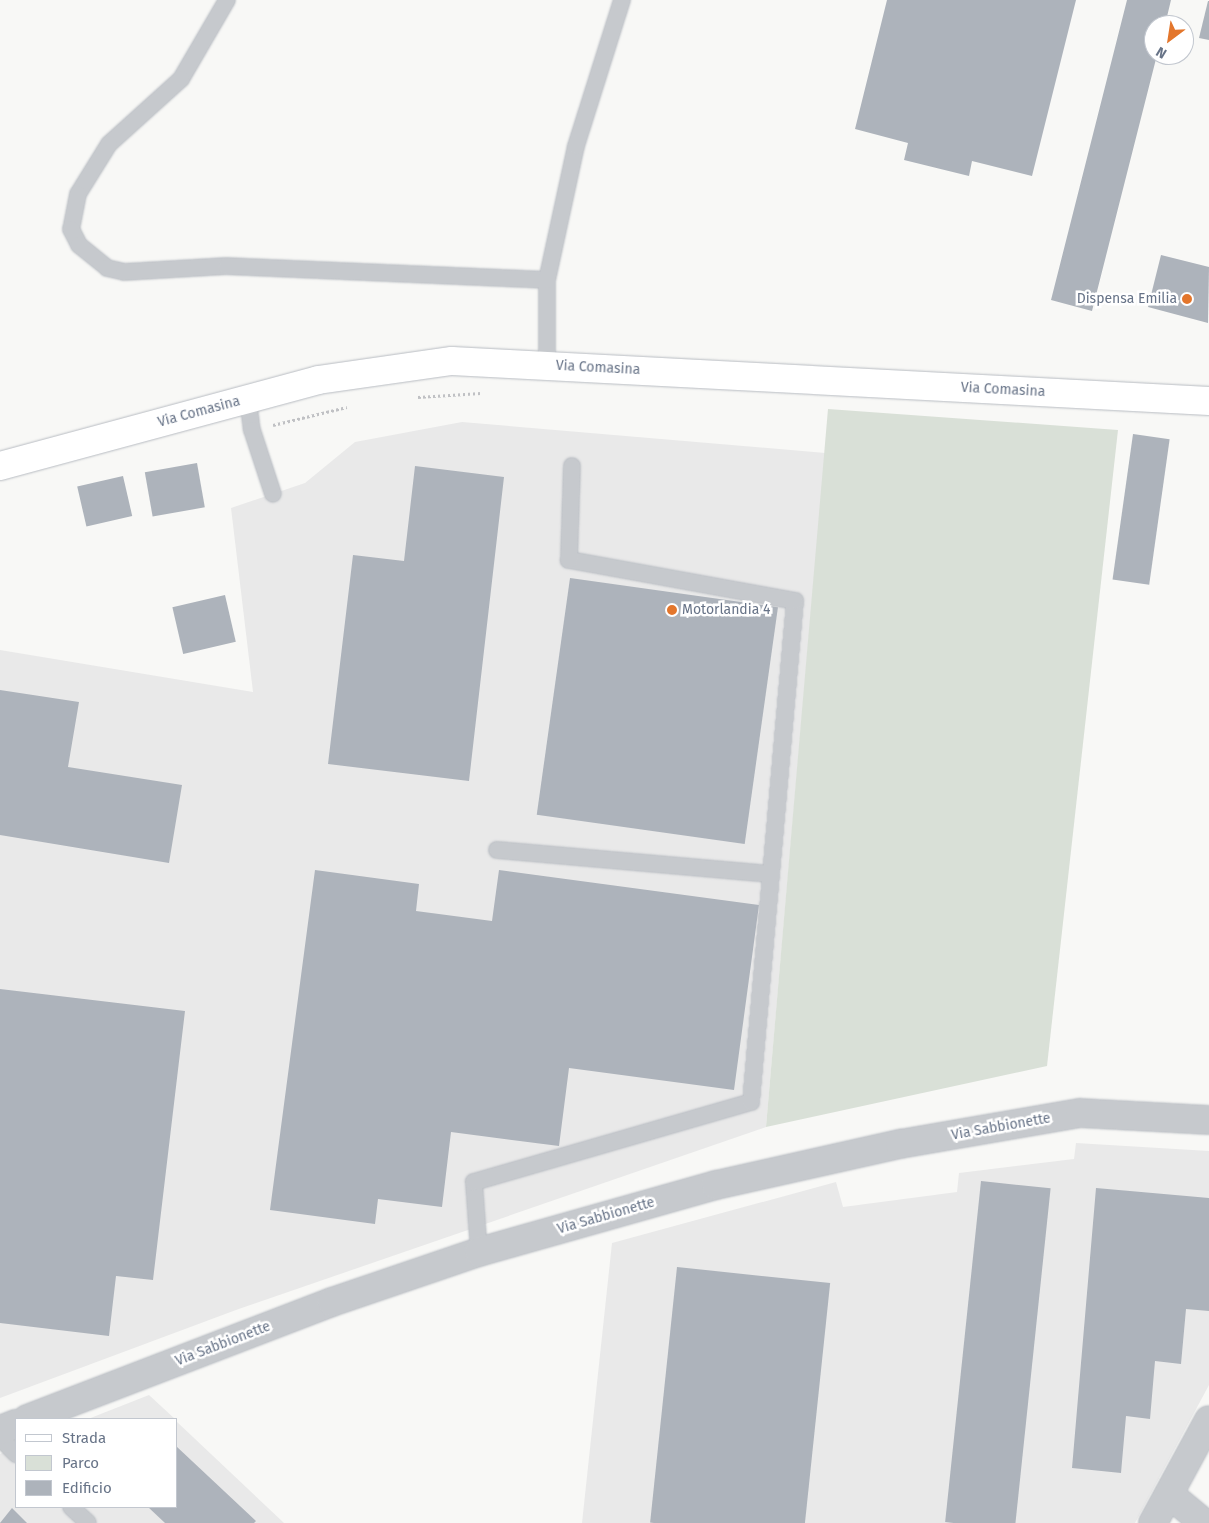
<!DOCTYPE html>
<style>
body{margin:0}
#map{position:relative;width:1209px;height:1523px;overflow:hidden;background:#f8f8f6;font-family:"Fira Sans",sans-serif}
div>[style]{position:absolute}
.built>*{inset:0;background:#e9e9e9}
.green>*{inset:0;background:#d9e0d7}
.building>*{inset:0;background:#adb3bb;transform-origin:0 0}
.path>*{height:3px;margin-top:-1.5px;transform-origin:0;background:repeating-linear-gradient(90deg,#c0c1c4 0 2.5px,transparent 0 5px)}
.roads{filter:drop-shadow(0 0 1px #b8bcc2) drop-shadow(0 0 1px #b8bcc2)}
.lane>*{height:16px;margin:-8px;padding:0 8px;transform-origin:8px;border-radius:8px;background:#c6c9cd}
.street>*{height:28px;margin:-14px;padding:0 14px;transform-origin:14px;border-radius:14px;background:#c6c9cd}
.secondary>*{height:28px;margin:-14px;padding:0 14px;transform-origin:14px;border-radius:14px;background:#fff}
.dots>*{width:14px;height:14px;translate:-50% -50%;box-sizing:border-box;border:2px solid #fff;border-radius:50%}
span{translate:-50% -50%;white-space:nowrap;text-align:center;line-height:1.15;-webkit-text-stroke:5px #fff;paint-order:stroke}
.poi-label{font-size:14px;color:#677387}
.right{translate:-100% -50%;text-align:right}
.left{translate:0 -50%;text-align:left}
.street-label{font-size:14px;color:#677387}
.legend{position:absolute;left:15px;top:1418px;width:162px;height:90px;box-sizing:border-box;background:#fff;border:1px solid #c2c7cf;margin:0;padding:6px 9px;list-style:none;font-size:15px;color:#677387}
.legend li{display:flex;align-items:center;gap:10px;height:25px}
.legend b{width:25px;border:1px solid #c2c7cf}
.north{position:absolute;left:1144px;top:15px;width:50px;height:50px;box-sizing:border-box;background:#fff;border:1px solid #c2c7cf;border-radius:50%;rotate:211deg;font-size:14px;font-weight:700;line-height:20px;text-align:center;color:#677387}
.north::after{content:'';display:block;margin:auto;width:18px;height:22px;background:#e3762c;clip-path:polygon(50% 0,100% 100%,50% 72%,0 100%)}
</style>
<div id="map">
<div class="built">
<i style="clip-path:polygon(462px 422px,825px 453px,766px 1127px,236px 1310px,0 1398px,0 650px,253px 692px,231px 508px,305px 483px,355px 442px)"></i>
<i style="clip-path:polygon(1076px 1143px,1209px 1151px,1209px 1385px,1135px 1523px,582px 1523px,612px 1243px,836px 1182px,843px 1207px,957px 1192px,959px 1173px,1074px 1159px)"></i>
<i style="clip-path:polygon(149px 1395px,175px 1419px,88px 1419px)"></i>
<i style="clip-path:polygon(176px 1421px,284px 1523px,0 1523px,0 1454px,16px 1447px,16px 1507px,176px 1507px)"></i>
</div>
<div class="green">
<i style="clip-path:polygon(828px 409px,1118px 430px,1047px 1066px,766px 1127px)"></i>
</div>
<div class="building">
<i style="clip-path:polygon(887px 0,1076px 0,1032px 176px,972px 161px,969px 176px,904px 160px,908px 143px,855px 129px)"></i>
<i style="clip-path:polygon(1127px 0,1171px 0,1165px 25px,1154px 25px,1154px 55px,1157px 55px,1092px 311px,1051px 300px)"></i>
<i style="clip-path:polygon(1208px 1px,1209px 1px,1209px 40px,1199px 38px)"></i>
<i style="clip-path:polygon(1161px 255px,1209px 267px,1208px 323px,1148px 307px)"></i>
<i style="left:1133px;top:434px;width:37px;height:147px;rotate:8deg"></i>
<i style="left:197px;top:463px;width:45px;height:53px;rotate:80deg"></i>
<i style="clip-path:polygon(415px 466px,504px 477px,469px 781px,328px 764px,353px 555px,404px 561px)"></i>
<i style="left:123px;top:476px;width:41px;height:47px;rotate:77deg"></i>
<i style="left:570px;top:578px;width:210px;height:239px;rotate:8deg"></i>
<i style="left:225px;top:595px;width:48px;height:54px;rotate:77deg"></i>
<i style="clip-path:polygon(0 690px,79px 702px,68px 767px,182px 785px,169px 863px,0 835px)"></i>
<i style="clip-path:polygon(315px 870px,419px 884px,416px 911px,492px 921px,499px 870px,759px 905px,734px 1090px,569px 1068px,559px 1146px,451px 1132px,442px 1207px,378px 1199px,375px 1224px,270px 1210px)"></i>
<i style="clip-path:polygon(0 989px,185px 1011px,153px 1280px,116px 1276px,109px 1336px,0 1323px)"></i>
<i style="left:981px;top:1181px;width:70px;height:343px;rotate:6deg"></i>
<i style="clip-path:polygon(1096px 1188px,1209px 1198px,1209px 1311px,1186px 1309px,1181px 1364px,1155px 1361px,1150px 1419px,1126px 1416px,1121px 1473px,1072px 1468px)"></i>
<i style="left:677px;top:1267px;width:154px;height:257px;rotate:6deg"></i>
<i style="clip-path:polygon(176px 1446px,256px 1521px,254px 1523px,165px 1523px,148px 1507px,176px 1507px)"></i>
<i style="clip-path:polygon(12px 1508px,27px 1523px,0 1523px)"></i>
</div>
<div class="path">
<i style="left:418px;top:397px;width:63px;rotate:-3.6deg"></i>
<i style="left:273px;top:425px;width:76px;rotate:-13.7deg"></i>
</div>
<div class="roads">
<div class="lane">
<i style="left:227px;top:0;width:91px;rotate:120.2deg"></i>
<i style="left:181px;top:79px;width:97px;rotate:137.9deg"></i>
<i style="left:109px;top:144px;width:59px;rotate:121.8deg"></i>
<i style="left:78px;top:194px;width:36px;rotate:101deg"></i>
<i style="left:71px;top:229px;width:18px;rotate:63deg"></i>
<i style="left:79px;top:245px;width:36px;rotate:39deg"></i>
<i style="left:107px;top:268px;width:17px;rotate:13deg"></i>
<i style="left:124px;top:272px;width:103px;rotate:-3.3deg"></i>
<i style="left:227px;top:266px;width:320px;rotate:2.5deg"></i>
<i style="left:547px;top:366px;width:86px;rotate:-90deg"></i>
<i style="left:547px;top:280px;width:137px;rotate:-77.8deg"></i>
<i style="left:576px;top:146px;width:153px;rotate:-72.5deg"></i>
<i style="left:248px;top:399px;width:31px;rotate:83deg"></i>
<i style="left:252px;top:430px;width:67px;rotate:71.8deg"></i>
<i style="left:497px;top:850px;width:275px;rotate:5deg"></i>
<i style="left:479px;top:1252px;width:70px;rotate:-94.1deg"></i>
<i style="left:474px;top:1182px;width:288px;rotate:-16.1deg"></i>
<i style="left:751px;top:1102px;width:503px;rotate:-84.98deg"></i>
<i style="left:795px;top:601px;width:230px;rotate:-169.7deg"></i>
<i style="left:569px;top:560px;width:94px;rotate:-88.2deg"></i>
<i style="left:0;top:1438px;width:23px;rotate:45deg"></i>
<i style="left:71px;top:1507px;width:23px;rotate:43deg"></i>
</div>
<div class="street">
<i style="left:27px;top:1419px;width:327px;rotate:-21deg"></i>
<i style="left:332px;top:1302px;width:155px;rotate:-18.8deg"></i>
<i style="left:479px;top:1252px;width:246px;rotate:-15.8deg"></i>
<i style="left:716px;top:1185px;width:189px;rotate:-12.6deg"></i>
<i style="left:900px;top:1144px;width:183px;rotate:-9.8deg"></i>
<i style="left:1080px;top:1113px;width:129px;rotate:3.1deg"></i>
<i style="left:0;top:1430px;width:17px;rotate:-21deg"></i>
<i style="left:1169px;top:1494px;width:45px;rotate:39.6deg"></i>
<i style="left:1153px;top:1523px;width:117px;rotate:-61.5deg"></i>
</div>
<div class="secondary">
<i style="left:0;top:466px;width:329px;rotate:-15.1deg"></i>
<i style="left:318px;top:380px;width:135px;rotate:-8.1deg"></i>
<i style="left:452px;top:361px;width:758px;rotate:3.02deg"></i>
</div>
</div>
<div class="dots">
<i style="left:1187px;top:299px;background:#e3762c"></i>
<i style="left:672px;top:610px;background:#e3762c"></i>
</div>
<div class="poi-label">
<span class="right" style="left:1177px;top:299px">Dispensa Emilia</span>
<span class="left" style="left:682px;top:610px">Motorlandia 4</span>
</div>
<div class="street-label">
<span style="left:598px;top:368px;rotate:3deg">Via Comasina</span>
<span style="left:1003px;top:390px;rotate:3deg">Via Comasina</span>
<span style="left:199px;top:412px;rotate:-15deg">Via Comasina</span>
<span style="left:1001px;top:1127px;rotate:-10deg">Via Sabbionette</span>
<span style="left:606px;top:1216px;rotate:-16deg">Via Sabbionette</span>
<span style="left:223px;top:1344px;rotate:-21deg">Via Sabbionette</span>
</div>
<ul class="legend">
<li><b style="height:6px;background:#fff"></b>Strada</li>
<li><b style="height:14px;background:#d9e0d7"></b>Parco</li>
<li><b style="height:14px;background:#adb3bb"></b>Edificio</li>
</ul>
<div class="north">N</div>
</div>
